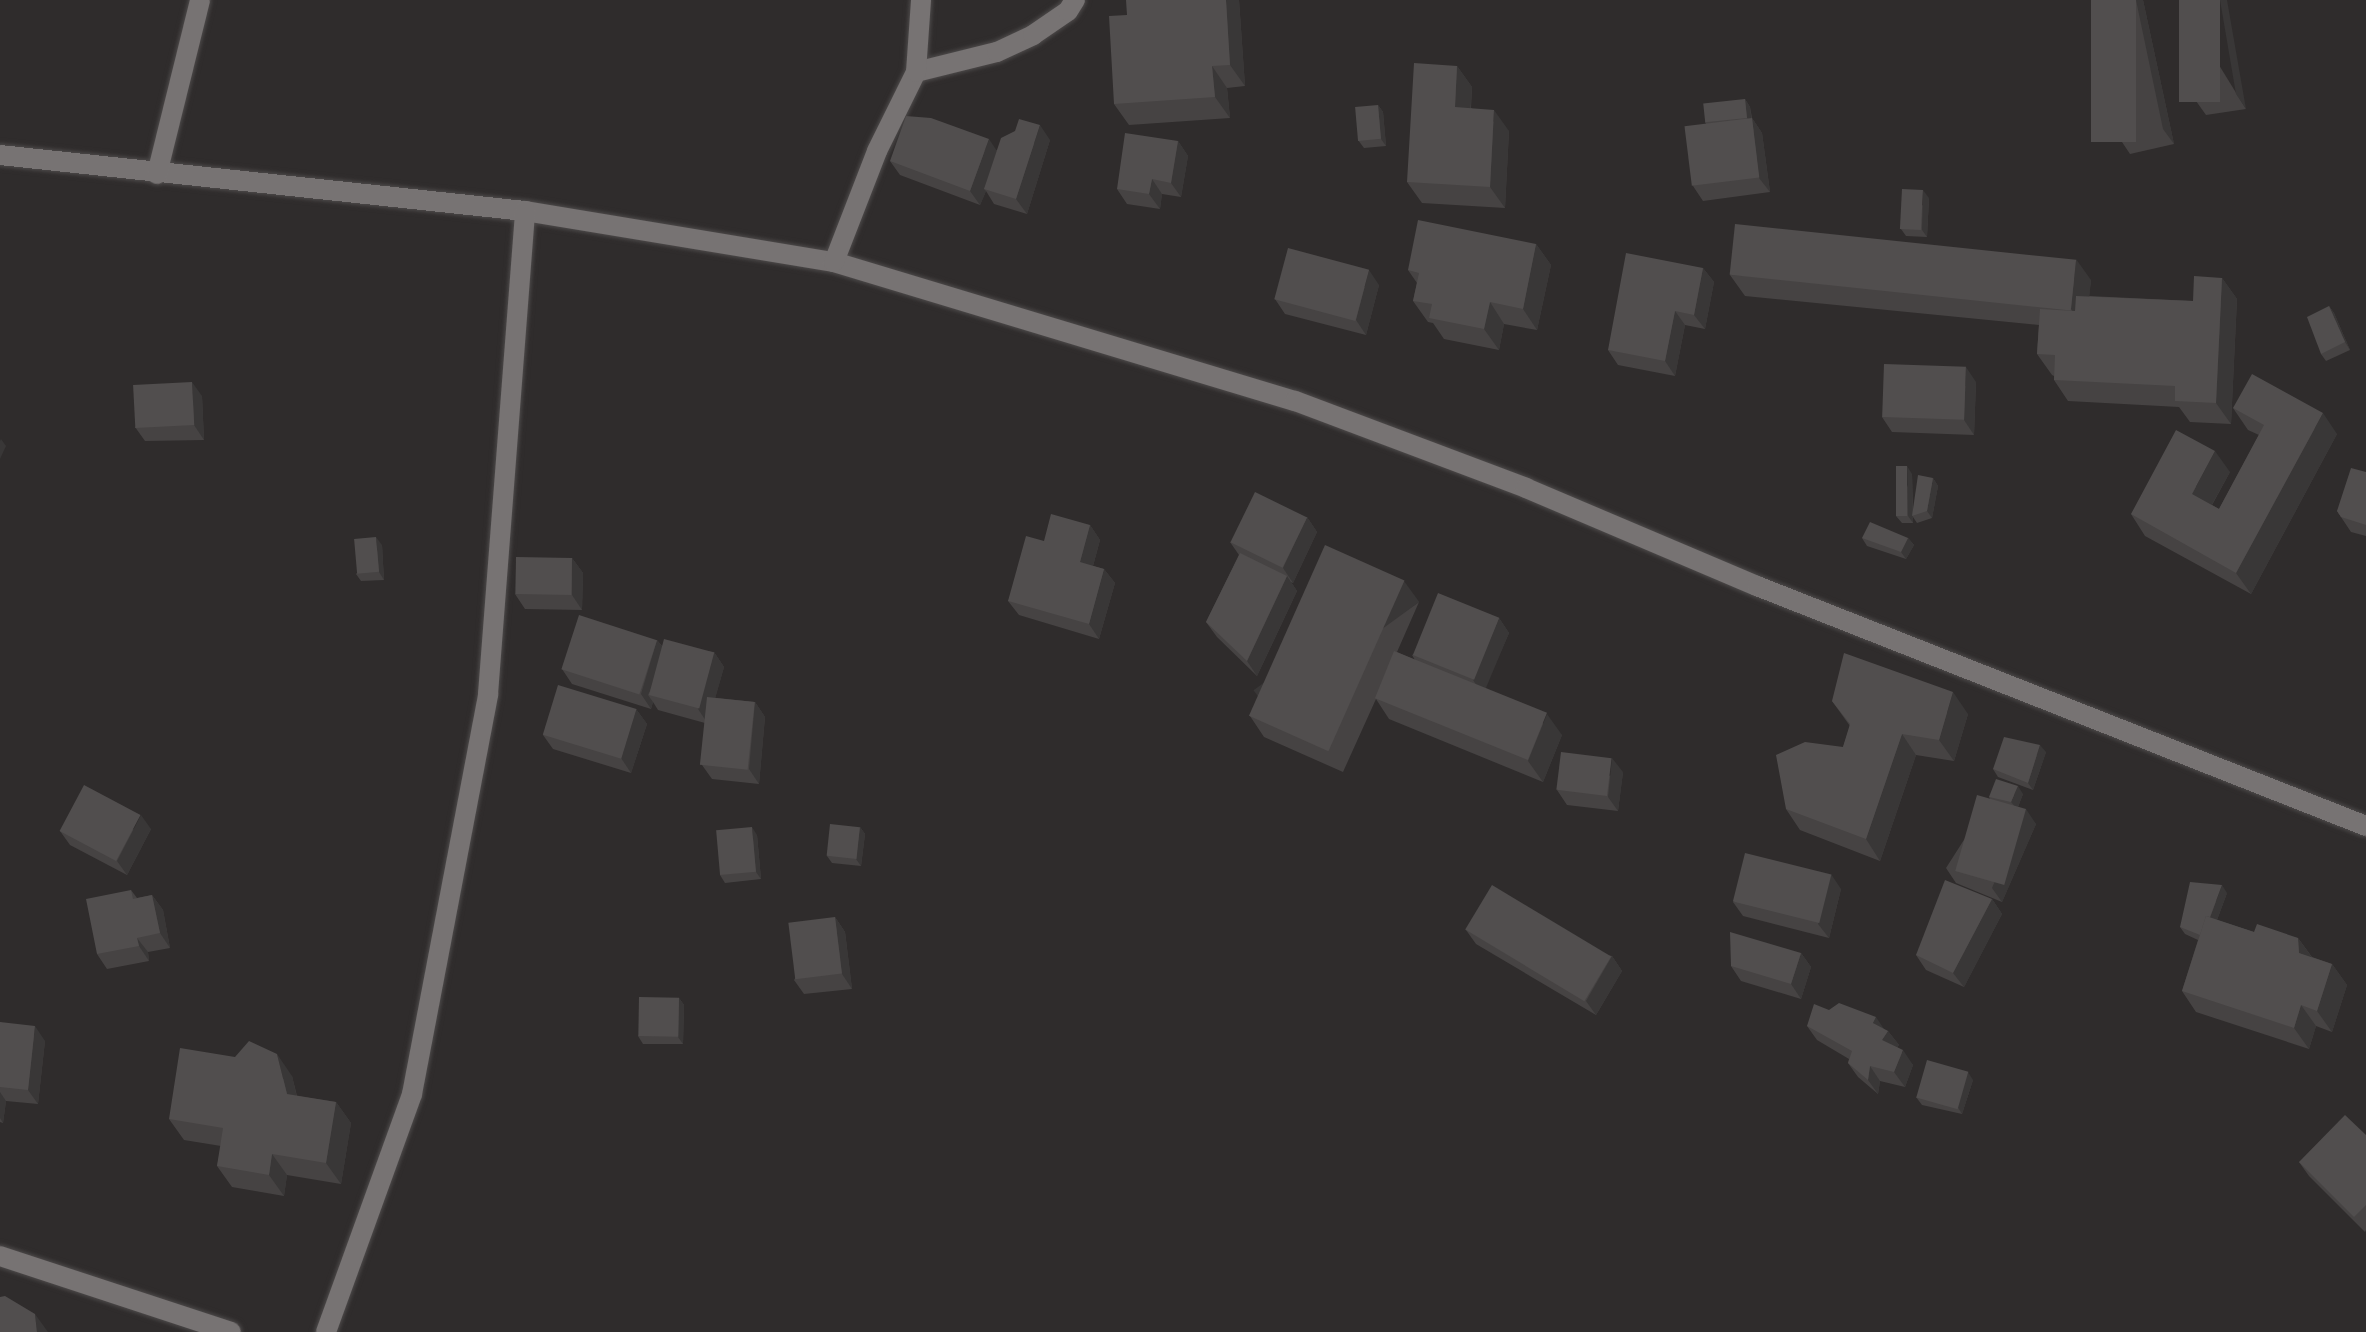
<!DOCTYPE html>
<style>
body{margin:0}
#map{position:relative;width:2366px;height:1332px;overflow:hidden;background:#2f2c2c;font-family:"Public Sans",sans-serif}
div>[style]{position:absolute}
.roads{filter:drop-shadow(0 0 2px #4d4a4a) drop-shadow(0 0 2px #4d4a4a)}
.minor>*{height:20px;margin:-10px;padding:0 10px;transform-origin:10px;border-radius:10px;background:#777373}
.wall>*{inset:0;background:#464343}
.shaded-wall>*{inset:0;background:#393737;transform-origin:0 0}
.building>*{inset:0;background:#514e4e;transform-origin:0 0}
span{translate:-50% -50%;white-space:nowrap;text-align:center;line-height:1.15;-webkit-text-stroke:6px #252222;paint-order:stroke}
</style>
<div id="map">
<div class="roads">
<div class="minor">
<i style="left:916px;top:72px;width:83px;rotate:-13.9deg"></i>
<i style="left:997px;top:52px;width:40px;rotate:-25deg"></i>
<i style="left:1033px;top:35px;width:42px;rotate:-34.4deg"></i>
<i style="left:1068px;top:11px;width:13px;rotate:-58deg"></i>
<i style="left:0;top:155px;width:528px;rotate:6.09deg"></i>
<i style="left:525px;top:211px;width:313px;rotate:9.4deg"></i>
<i style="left:834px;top:262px;width:481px;rotate:16.8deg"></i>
<i style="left:1295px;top:401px;width:247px;rotate:20.6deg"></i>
<i style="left:1526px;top:488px;width:251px;rotate:23deg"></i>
<i style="left:1757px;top:586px;width:655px;rotate:21.51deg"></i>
<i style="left:157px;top:174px;width:179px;rotate:-76.1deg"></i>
<i style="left:834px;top:262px;width:119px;rotate:-68.8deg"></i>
<i style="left:877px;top:151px;width:88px;rotate:-63.7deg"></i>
<i style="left:916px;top:72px;width:72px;rotate:-86deg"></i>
<i style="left:0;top:1256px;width:243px;rotate:18.2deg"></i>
<i style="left:326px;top:1332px;width:253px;rotate:-70.1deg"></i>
<i style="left:412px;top:1094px;width:407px;rotate:-79.2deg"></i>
<i style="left:488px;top:694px;width:484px;rotate:-85.6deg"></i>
</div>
</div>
<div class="wall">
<i style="clip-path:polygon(1239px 0,1245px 86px,1227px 88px,1230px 118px,1129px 125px,1114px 104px,1127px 15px)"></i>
<i style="clip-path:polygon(2091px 0,2143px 0,2174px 144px,2130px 154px,2120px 139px)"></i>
<i style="clip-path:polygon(2179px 0,2246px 109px,2206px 115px,2196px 101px)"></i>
<i style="clip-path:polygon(1457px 66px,1472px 87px,1471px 108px,1509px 131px,1505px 208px,1422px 203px,1407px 182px)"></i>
<i style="clip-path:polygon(1745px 99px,1750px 107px,1752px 118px,1762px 133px,1770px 192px,1703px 201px,1693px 186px,1706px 124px,1705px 122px)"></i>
<i style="clip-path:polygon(1378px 105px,1383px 112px,1386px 146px,1364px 148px,1358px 140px)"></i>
<i style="clip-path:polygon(1050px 140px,1027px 214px,994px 204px,986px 191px,980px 205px,900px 175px,890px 161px,997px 150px)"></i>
<i style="clip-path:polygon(1178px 141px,1188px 156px,1181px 197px,1162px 194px,1160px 209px,1127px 204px,1117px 189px)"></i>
<i style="clip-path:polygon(1929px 198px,1927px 237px,1906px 236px,1901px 229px)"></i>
<i style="clip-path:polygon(1536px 244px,1551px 265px,1537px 330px,1504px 324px,1499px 350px,1444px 339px,1433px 323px,1428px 322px,1413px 301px,1417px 283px,1408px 270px)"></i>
<i style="clip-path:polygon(1703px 268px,1714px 282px,1705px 329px,1685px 325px,1675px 376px,1618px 365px,1608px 350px)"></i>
<i style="clip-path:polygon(1730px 275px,2091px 280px,2089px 296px,2193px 301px,2222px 278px,2237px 299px,2231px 424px,2190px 422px,2179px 407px,2068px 401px,2054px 380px,2054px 376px,2052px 375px,2037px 354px,2039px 325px,1745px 296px)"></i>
<i style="clip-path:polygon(1379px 285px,1366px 335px,1285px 314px,1275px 299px)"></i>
<i style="clip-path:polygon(2329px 306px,2334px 313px,2350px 350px,2326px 361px,2321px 354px)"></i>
<i style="clip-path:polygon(1976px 382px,1974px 435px,1892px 432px,1882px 417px)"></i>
<i style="clip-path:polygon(202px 396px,204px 440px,145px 441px,135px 427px)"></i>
<i style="clip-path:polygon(2233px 408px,2337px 434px,2251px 594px,2145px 536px,2131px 514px,2230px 472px,2212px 505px,2219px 509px,2259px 435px,2248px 430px)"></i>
<i style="clip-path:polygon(2366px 472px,2366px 536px,2351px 532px,2337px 511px)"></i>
<i style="clip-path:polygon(1912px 474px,1913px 510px,1933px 478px,1938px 486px,1932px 518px,1917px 523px,1913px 517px,1913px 523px,1902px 523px,1896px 516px)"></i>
<i style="clip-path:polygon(1307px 517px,1317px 532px,1293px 583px,1291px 582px,1297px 591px,1257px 676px,1217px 637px,1206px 622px,1239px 555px,1230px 542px)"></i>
<i style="clip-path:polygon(1090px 525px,1100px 540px,1093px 566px,1104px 569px,1115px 583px,1099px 639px,1019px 615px,1008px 601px,1044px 541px)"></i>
<i style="clip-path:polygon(1862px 538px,1908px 538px,1914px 545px,1906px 559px,1867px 546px)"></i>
<i style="clip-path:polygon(382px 545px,384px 580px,361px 581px,356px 574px)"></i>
<i style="clip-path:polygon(572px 558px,583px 573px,582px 610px,525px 609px,515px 594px)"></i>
<i style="clip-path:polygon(1419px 602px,1397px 652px,1415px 660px,1412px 655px,1499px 618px,1509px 633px,1485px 688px,1562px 735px,1543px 782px,1389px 719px,1376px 699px,1343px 772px,1264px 737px,1250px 716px)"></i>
<i style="clip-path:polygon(657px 640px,662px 646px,714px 652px,724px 667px,715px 698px,755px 702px,765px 717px,759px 784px,712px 779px,702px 765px,705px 723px,658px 710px,653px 702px,651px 709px,572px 684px,562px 669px)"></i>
<i style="clip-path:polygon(1832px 701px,1968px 714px,1954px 761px,1916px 755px,1880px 861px,1800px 830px,1786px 809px,1843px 747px,1850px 726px)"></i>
<i style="clip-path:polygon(636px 709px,647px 724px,631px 773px,553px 749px,543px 735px)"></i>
<i style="clip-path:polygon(2046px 752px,2033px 790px,1998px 777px,1993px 769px)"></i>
<i style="clip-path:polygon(1623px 772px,1618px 811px,1567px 805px,1557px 790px)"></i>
<i style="clip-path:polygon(2023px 794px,2018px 807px,2036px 824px,2002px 902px,1956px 883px,1946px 868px,1990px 799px,1989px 797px)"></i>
<i style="clip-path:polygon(860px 827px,865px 834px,861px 866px,832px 863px,827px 856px)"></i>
<i style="clip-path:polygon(151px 829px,127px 875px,70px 845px,60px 831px)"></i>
<i style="clip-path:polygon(757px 835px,761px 879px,725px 883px,720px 875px)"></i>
<i style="clip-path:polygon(1841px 889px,1829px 938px,1743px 916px,1733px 902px)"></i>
<i style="clip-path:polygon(131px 890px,137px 898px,152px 895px,163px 910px,170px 948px,148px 952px,149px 961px,107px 969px,97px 954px)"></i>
<i style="clip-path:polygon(2227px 893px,2217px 920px,2254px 932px,2298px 938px,2312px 957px,2332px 964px,2347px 985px,2332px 1032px,2316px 1026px,2309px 1049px,2196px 1012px,2182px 991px,2198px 940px,2185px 934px,2180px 927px)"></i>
<i style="clip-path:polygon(1992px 899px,2002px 914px,1964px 987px,1926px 970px,1916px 955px)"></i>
<i style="clip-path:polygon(835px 917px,845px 932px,852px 989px,804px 994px,794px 980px)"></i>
<i style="clip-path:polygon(1466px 930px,1612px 956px,1622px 971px,1596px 1015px,1476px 944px)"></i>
<i style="clip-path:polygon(1801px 953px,1811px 967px,1801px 999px,1741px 981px,1731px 966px)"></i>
<i style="clip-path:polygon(679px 998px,684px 1005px,683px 1044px,643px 1044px,638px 1036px)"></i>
<i style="clip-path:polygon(1829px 1010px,1888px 1031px,1899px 1045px,1897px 1047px,1913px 1065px,1905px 1087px,1880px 1081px,1878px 1094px,1858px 1077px,1848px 1063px,1849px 1059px,1817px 1040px,1807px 1026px)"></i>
<i style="clip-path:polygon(0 1022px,45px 1041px,38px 1104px,6px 1101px,3px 1123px,0 1122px)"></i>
<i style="clip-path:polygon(292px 1076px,297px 1096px,336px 1102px,351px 1123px,341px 1184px,287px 1175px,284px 1196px,232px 1187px,217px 1166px,221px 1146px,184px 1140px,169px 1119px)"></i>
<i style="clip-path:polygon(1973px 1080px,1962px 1114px,1922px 1105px,1916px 1097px)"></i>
<i style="clip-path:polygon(2366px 1135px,2366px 1230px,2365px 1232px,2309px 1176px,2299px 1162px)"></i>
</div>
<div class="shaded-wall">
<i style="clip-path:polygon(1226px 0,1239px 0,1245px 86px,1230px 65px)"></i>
<i style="clip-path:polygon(2136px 0,2143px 0,2174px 144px,2163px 129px)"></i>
<i style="clip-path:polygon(2220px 0,2227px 0,2246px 109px,2236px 94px)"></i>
<i style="clip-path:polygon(1212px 66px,1227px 88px,1230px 118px,1215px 97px)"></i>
<i style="clip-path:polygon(1457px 66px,1472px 87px,1469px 129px,1455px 107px)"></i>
<i style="clip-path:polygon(1745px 99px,1750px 107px,1752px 125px,1747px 118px)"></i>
<i style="clip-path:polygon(1378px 105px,1383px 112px,1386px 146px,1381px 139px)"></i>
<i style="clip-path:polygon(1494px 110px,1509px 131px,1505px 208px,1490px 187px)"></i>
<i style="clip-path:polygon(1752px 118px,1762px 133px,1770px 192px,1759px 178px)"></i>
<i style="clip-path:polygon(1040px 125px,1050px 140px,1027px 214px,1016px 199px)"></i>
<i style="clip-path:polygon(989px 139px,999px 154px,984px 189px,986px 191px,980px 205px,970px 191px)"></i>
<i style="clip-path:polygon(1178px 141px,1188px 156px,1181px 197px,1171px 183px)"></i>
<i style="clip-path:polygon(1152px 179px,1162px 194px,1160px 209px,1149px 194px)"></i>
<i style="clip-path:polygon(1923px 190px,1929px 198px,1927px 237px,1922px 230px)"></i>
<i style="clip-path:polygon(1536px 244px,1551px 265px,1537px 330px,1523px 309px)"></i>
<i style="clip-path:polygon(2076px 259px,2091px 280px,2086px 330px,2071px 309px)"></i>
<i style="clip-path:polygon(1703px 268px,1714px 282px,1705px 329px,1694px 315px)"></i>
<i style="clip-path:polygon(1369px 270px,1379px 285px,1366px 335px,1356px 320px)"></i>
<i style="clip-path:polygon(2222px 278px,2237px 299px,2231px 424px,2216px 403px)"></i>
<i style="clip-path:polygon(1490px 302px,1504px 324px,1499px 350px,1484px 329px)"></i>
<i style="clip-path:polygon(2329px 306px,2334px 313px,2350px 350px,2345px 342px)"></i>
<i style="clip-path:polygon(1675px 311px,1685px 325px,1675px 376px,1665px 361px)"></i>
<i style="clip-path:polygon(1966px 367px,1976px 382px,1974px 435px,1964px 420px)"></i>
<i style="clip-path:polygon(192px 382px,202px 396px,204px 440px,194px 425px)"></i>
<i style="clip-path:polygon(2323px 413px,2337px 434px,2251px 594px,2236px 573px)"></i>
<i style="clip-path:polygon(1px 439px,6px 446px,0 459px,0 441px)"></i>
<i style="clip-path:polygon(2215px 451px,2230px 472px,2206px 515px,2192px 494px)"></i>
<i style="clip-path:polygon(1907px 466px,1912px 474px,1913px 523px,1908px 516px)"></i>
<i style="clip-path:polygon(1933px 478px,1938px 486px,1932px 518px,1927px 511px)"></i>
<i style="clip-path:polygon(1307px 517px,1317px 532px,1293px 583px,1283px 568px)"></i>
<i style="clip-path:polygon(1090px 525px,1100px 540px,1090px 577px,1080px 562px)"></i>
<i style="clip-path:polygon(376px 537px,382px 545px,384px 580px,379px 572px)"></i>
<i style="clip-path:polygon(1908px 538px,1914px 545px,1906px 559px,1901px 552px)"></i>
<i style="clip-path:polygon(572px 558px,583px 573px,582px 610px,572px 595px)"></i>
<i style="clip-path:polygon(1104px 569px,1115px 583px,1099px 639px,1089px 624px)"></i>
<i style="clip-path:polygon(1287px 576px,1297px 591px,1257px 676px,1247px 661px)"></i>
<i style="left:1404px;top:581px;width:26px;height:186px;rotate:54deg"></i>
<i style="clip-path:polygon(1499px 618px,1509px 633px,1483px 695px,1473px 680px)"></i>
<i style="clip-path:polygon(657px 640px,668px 654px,648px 695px,653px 702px,651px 709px,641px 694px)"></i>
<i style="clip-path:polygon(714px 652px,724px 667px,708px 724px,698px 709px)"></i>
<i style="clip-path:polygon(1953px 692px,1968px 714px,1954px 761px,1939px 740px)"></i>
<i style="clip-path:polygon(755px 702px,765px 717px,759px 784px,749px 769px)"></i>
<i style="clip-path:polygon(636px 709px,647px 724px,631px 773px,621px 758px)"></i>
<i style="clip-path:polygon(1547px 714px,1562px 735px,1543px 782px,1528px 761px)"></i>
<i style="clip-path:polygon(1902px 734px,1916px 755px,1880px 861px,1866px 839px)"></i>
<i style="clip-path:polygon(2040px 745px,2046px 752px,2033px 790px,2028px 783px)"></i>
<i style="clip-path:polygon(1612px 758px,1623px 772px,1618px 811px,1608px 797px)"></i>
<i style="clip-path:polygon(2018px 786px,2023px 794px,2017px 809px,2011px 802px)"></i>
<i style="clip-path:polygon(2026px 809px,2036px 824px,2002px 902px,1992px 888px)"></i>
<i style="clip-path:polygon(141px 815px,151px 829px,127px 875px,117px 861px)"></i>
<i style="clip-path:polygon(752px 827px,757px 835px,761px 879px,756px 872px)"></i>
<i style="clip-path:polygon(860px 827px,865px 834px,861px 866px,856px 859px)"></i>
<i style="clip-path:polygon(1831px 874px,1841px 889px,1829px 938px,1818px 924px)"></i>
<i style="clip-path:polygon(2222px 885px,2227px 893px,2208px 944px,2203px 937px)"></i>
<i style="clip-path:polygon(152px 895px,163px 910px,170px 948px,160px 933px)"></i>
<i style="clip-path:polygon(1992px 899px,2002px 914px,1964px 987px,1953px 973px)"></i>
<i style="clip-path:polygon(835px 917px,845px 932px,852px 989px,842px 974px)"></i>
<i style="clip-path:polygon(137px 938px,148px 952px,149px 961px,139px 946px)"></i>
<i style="clip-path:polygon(2298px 938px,2313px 959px,2299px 953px)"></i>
<i style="clip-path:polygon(1801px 953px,1811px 967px,1801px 999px,1791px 984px)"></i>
<i style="clip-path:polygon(1612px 956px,1622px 971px,1596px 1015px,1586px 1001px)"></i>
<i style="clip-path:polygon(2332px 964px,2347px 985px,2332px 1032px,2317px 1011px)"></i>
<i style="clip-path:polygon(679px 998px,684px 1005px,683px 1044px,678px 1037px)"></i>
<i style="clip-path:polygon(2301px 1005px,2316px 1026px,2309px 1049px,2294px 1028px)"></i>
<i style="clip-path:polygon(1876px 1017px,1886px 1032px,1873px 1023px)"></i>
<i style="clip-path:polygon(35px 1026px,45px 1041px,38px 1104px,28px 1090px)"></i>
<i style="clip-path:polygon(1888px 1031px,1899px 1045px,1893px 1054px,1882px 1040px)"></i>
<i style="clip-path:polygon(1903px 1050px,1913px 1065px,1905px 1087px,1894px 1072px)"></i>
<i style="clip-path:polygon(277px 1054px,292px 1076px,301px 1115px,287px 1094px)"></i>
<i style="clip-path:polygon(1870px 1066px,1880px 1081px,1878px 1094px,1868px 1080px)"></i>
<i style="clip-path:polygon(1968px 1072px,1973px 1080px,1962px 1114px,1957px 1106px)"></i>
<i style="clip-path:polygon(0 1092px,6px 1101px,3px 1123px,0 1118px)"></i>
<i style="clip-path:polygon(336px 1102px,351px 1123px,341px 1184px,326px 1163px)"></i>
<i style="clip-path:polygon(272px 1154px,287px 1175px,284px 1196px,269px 1175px)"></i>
<i style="clip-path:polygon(35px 1314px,48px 1332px,37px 1332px)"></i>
</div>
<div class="building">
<i style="clip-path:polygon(1126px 0,1226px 0,1230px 65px,1212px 66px,1215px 97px,1114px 104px,1109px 16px,1127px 15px)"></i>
<i style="left:2091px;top:0;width:45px;height:142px"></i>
<i style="left:2179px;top:0;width:41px;height:102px"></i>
<i style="clip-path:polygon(1414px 63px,1457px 66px,1455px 107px,1494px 110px,1490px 187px,1407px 182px)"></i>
<i style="left:1745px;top:99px;width:19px;height:42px;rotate:84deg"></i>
<i style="left:1378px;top:105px;width:34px;height:23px;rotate:85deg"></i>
<i style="clip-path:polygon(906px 116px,931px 118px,989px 139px,970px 191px,890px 161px)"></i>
<i style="left:1752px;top:118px;width:60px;height:68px;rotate:83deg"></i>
<i style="clip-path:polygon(1019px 119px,1040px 125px,1016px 199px,984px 189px,1001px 138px,1015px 131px)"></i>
<i style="clip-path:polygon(1125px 133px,1178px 141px,1171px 183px,1152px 179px,1149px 194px,1117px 189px)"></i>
<i style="left:1902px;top:189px;width:21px;height:40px;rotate:3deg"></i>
<i style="clip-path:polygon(1418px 220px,1536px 244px,1523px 309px,1490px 302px,1484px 329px,1429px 318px,1432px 304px,1413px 301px,1419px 273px,1408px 270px)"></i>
<i style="left:1735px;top:224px;width:343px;height:51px;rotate:6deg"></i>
<i style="left:1288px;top:248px;width:84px;height:53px;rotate:15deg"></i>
<i style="clip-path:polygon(1626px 253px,1703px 268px,1694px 315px,1675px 311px,1665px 361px,1608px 350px)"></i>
<i style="clip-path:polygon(2194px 276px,2222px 278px,2216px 403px,2175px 401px,2175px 386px,2054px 380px,2055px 355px,2037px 354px,2040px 309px,2075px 311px,2076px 296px,2193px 301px)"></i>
<i style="clip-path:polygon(2329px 306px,2345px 342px,2321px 354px,2307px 317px)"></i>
<i style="left:1884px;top:364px;width:82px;height:53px;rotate:2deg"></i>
<i style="clip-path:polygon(2252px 374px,2323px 413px,2236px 573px,2131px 514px,2176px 430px,2215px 451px,2192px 494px,2219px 509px,2264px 425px,2233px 408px)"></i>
<i style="left:192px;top:382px;width:43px;height:59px;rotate:87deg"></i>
<i style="left:1896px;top:466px;width:11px;height:50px"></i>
<i style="clip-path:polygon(2351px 468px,2366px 472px,2366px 525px,2341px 517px,2337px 511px)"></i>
<i style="clip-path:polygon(1918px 475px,1933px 478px,1927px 511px,1912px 516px)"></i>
<i style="left:1255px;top:492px;width:58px;height:56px;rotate:26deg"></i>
<i style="clip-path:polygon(1051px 514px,1090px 525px,1080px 562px,1104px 569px,1089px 624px,1008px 601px,1026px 536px,1044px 541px)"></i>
<i style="clip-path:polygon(1870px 522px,1908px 538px,1901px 552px,1862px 538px)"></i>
<i style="left:376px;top:537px;width:35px;height:22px;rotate:85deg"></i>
<i style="left:1325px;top:545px;width:87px;height:187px;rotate:24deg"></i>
<i style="clip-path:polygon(1240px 553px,1287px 576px,1247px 661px,1206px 622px)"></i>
<i style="left:516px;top:557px;width:56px;height:37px;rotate:1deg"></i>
<i style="left:1438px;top:593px;width:66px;height:67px;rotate:22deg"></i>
<i style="left:579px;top:615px;width:82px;height:57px;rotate:18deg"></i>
<i style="left:664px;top:639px;width:52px;height:58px;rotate:15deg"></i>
<i style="left:1394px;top:651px;width:165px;height:51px;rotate:22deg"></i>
<i style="clip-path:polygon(1844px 653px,1953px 692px,1939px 740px,1902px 734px,1866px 839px,1786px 809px,1776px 755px,1805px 742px,1843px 747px,1850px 724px,1832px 701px)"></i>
<i style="left:558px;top:685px;width:82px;height:52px;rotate:17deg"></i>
<i style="left:707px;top:697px;width:48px;height:68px;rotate:6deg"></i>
<i style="clip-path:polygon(2004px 737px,2040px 745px,2028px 783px,1993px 769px)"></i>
<i style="left:1561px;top:752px;width:51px;height:38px;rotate:7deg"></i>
<i style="clip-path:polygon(1996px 779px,2018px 786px,2011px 802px,1989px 797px)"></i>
<i style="left:84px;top:785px;width:64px;height:52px;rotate:28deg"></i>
<i style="left:1977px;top:795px;width:51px;height:79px;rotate:16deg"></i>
<i style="left:830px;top:824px;width:30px;height:32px;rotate:6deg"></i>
<i style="left:752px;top:827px;width:45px;height:36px;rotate:85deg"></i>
<i style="left:1745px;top:853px;width:89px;height:50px;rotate:14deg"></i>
<i style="clip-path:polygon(1945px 880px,1992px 899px,1953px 973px,1916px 955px)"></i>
<i style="clip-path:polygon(2190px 882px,2222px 885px,2210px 917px,2206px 916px,2200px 935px,2180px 927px)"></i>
<i style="left:1492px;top:885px;width:139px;height:52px;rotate:31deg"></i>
<i style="clip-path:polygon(131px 890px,133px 899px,152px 895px,160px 933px,137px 938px,139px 946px,97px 954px,86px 899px)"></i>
<i style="clip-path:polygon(2206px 916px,2254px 932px,2257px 924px,2298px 938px,2299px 953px,2332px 964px,2317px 1011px,2301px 1005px,2294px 1028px,2182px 991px)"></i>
<i style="left:835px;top:917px;width:57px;height:47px;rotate:83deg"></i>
<i style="clip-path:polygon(1730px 932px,1801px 953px,1791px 984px,1731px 966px)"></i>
<i style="left:639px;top:997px;width:40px;height:39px;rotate:1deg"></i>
<i style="clip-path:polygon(1839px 1003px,1876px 1017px,1873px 1023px,1888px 1031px,1882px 1040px,1903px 1050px,1894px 1072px,1870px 1066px,1868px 1080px,1848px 1063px,1852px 1051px,1807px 1026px,1814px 1004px,1829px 1010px)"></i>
<i style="clip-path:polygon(0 1022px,35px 1026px,28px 1090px,0 1087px)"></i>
<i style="clip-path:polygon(249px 1041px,277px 1054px,287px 1094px,336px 1102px,326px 1163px,272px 1154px,269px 1175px,217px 1166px,223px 1128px,169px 1119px,180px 1048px,235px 1057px)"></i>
<i style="left:1927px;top:1060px;width:43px;height:39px;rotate:16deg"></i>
<i style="clip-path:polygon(2345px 1115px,2366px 1135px,2366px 1205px,2354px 1217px,2299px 1162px)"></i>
<i style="clip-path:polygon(5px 1296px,35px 1314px,37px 1332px,0 1332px,0 1297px)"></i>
</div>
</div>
